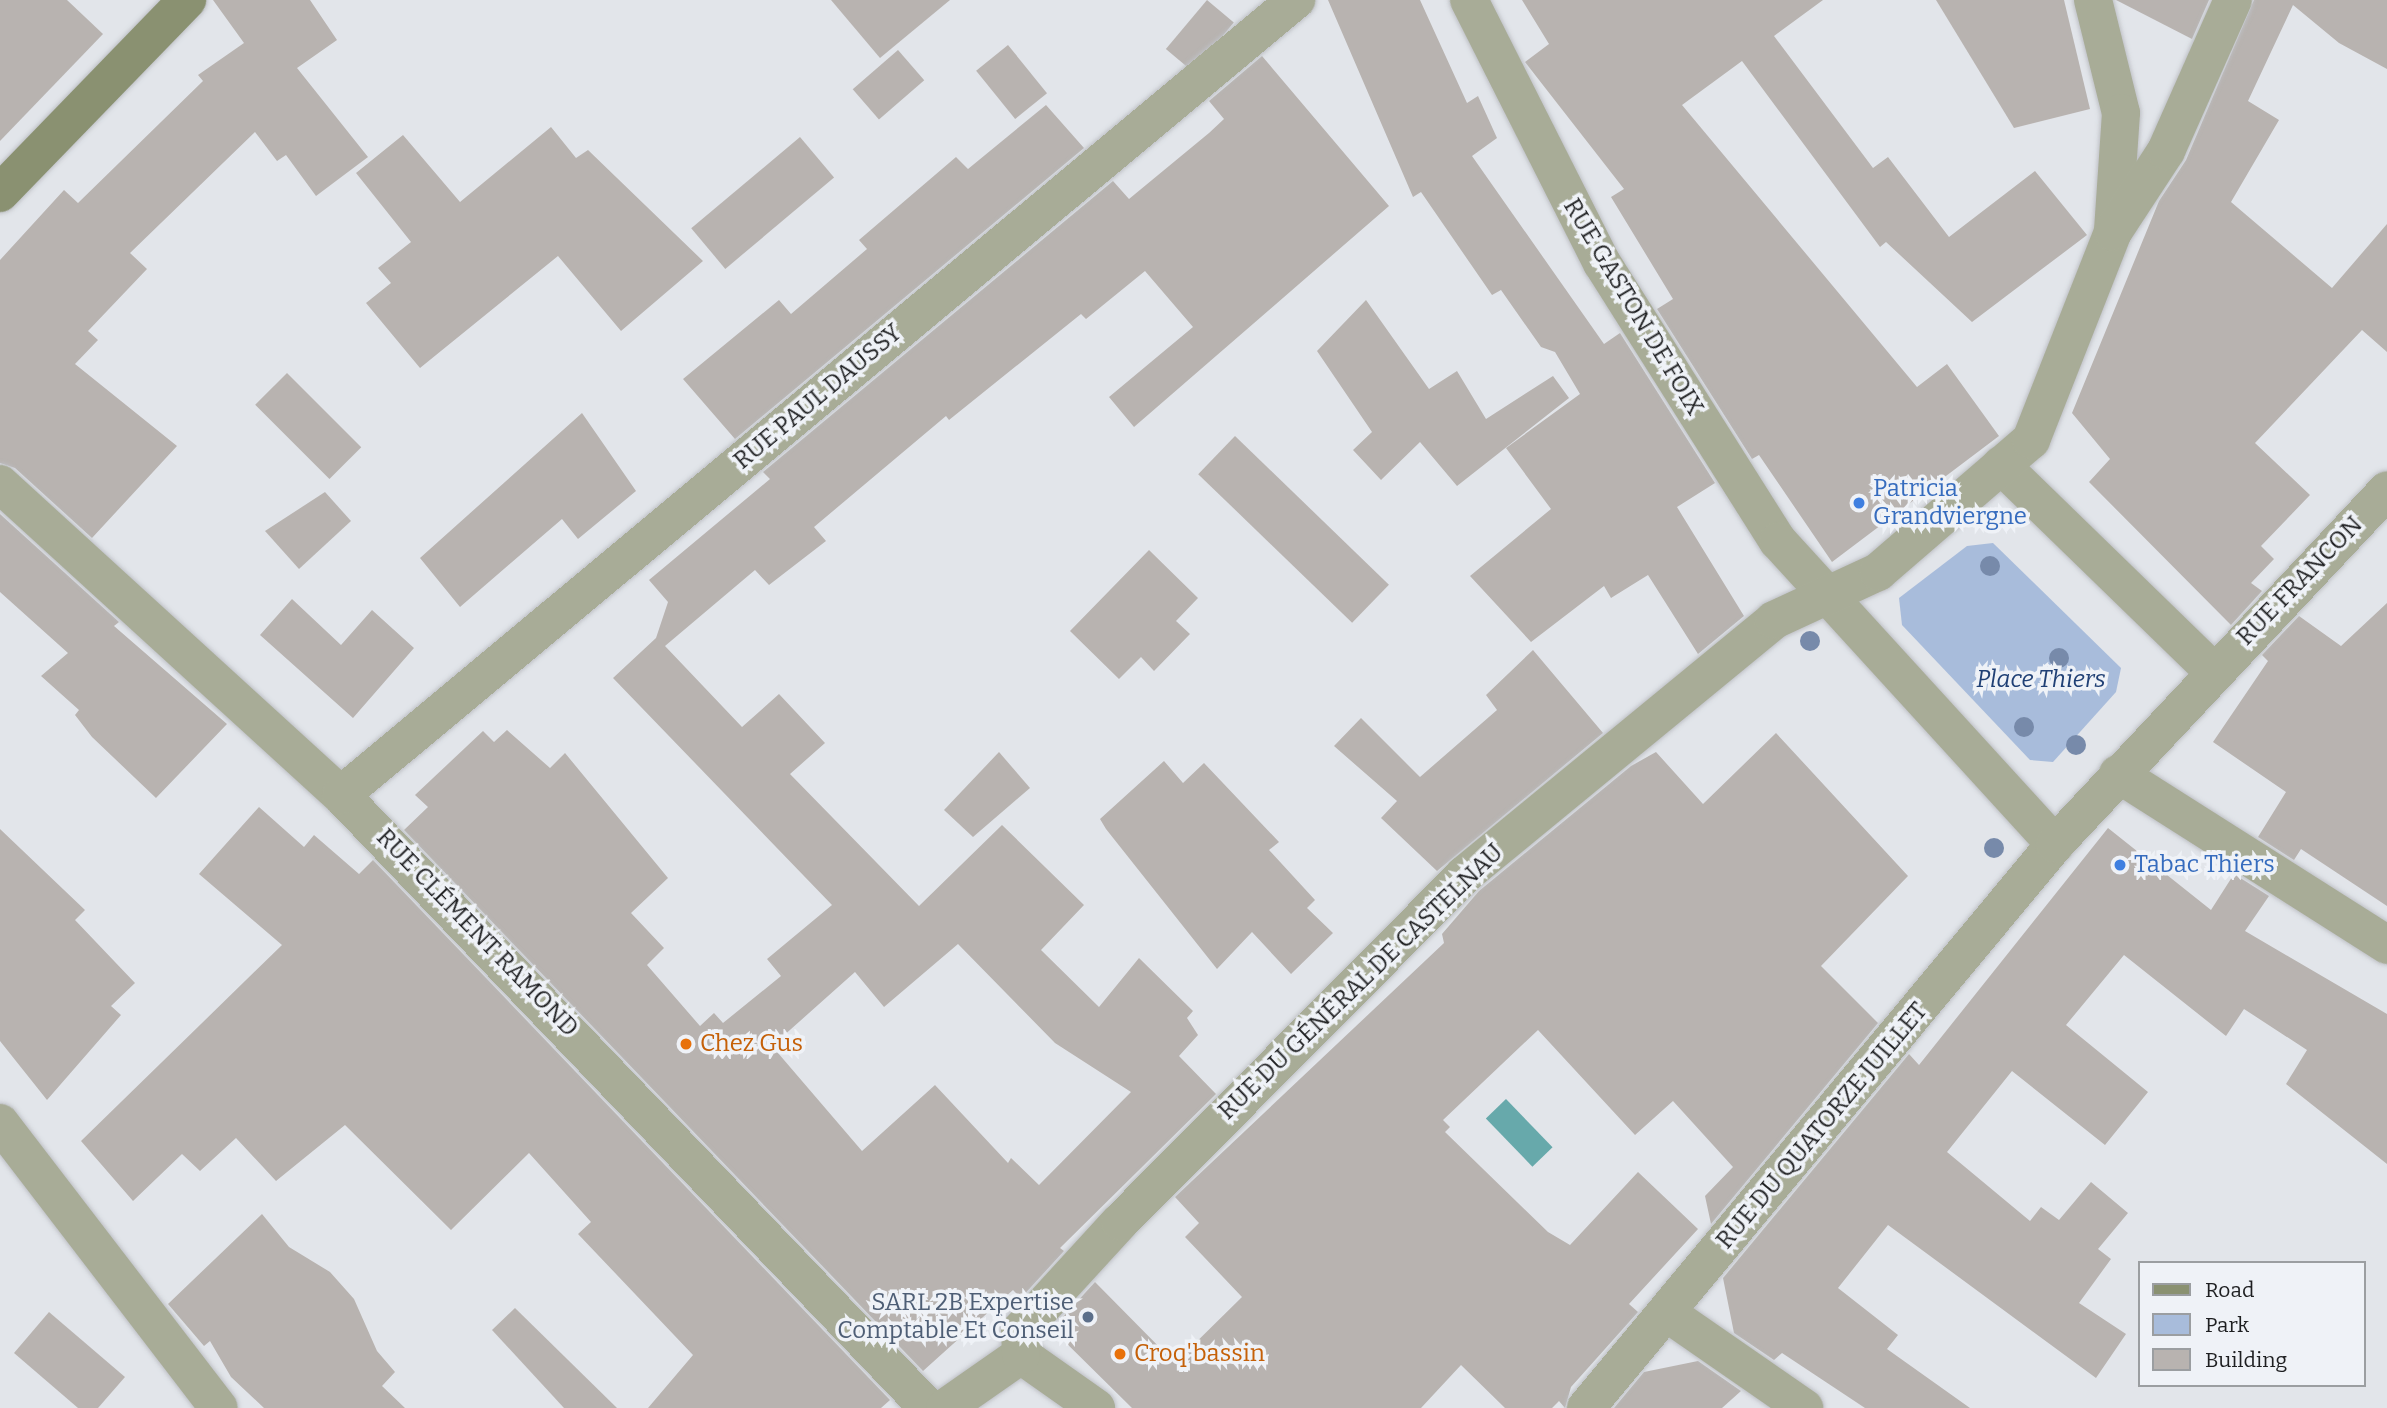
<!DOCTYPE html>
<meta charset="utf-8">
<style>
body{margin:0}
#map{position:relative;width:2387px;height:1408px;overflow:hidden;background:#e2e5ea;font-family:Bitter,serif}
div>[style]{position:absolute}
.green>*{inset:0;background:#a8bcdb}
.water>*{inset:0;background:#67a9ab;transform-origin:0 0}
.building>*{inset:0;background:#b8b3b0;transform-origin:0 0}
.roads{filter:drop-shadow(0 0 2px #bfc1c6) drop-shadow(0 0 2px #bfc1c6)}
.minor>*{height:38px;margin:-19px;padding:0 19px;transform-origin:19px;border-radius:19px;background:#a8ac97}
.secondary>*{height:38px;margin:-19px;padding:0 19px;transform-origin:19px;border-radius:19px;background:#8a9171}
.trees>*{width:20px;height:20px;margin:-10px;border-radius:50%;background:#778aaa}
.dots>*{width:19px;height:19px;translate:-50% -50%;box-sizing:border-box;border:4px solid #eff2f7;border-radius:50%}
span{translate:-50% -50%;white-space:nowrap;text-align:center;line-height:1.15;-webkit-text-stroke:7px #eff2f7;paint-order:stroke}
.street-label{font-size:24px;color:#1e1f21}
.shop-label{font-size:24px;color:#366cbe}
.left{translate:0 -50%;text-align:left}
.park-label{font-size:24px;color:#204075;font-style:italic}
.food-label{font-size:24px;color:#c56008}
.service-label{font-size:24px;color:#4e5e75}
.right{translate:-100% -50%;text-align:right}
.legend{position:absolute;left:2138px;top:1261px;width:228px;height:126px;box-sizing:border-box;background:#eff2f7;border:2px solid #9b9ea1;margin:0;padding:9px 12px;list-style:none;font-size:21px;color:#1e1f21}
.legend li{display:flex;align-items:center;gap:14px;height:35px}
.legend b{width:35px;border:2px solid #9b9ea1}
</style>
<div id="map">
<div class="green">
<i style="clip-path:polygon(1993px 543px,2121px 668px,2116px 692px,2053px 762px,2030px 760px,1902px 625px,1899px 598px,1967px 546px)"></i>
</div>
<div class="water">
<i style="left:1506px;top:1099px;width:67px;height:28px;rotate:46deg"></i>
</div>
<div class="building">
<i style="clip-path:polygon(0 0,67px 0,103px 34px,0 141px)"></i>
<i style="clip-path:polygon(213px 0,310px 0,337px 40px,297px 68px,368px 157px,316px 196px,286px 155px,277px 161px,255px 132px,130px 253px,147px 269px,88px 331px,98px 340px,75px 364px,177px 446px,92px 538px,15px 468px,0 463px,0 260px,64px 190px,78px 203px,203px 81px,198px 75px,244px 43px)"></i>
<i style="clip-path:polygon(831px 0,950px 0,880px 58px)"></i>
<i style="left:1207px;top:0;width:35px;height:64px;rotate:40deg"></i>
<i style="clip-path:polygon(1328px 0,1420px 0,1467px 103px,1478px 96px,1497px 138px,1472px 156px,1604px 344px,1620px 333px,1715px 483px,1677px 507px,1744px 616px,1698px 654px,1648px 575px,1611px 598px,1604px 586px,1531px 642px,1470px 576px,1551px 509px,1506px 448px,1580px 394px,1555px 352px,1541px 347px,1501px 290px,1492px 295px,1421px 192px,1413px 197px)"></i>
<i style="clip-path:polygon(1522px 0,1823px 0,1774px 36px,1873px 168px,1888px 157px,1949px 237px,2035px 171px,2087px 235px,1972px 322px,1886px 242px,1880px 247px,1742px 61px,1682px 105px,1917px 387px,1947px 364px,1999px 436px,1832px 562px,1759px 455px,1752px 459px,1657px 309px,1673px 299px,1611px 197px,1624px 189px,1525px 62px,1549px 44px)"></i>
<i style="clip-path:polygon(1936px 0,2064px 0,2090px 109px,2014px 128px)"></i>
<i style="clip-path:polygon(2116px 0,2209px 0,2192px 39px)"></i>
<i style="clip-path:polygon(2254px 0,2387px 0,2387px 69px,2339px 43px,2293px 5px,2248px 101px,2279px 120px,2231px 202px,2332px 288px,2387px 224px,2387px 352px,2362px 330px,2255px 443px,2310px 495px,2261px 546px,2274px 559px,2251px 583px,2262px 591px,2231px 625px,2089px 482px,2110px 459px,2072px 413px,2159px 201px,2186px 160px)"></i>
<i style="left:1008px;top:45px;width:62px;height:41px;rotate:51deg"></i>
<i style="left:898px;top:50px;width:40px;height:60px;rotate:49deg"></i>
<i style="clip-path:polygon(evenodd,1262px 56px,1389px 206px,1134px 427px,1109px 397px,1193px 327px,1145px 271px,1086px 319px,1081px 314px,949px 420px,946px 416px,814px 527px,826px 541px,769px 585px,755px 570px,665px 646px,742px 727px,779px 694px,825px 743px,790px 774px,919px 906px,1002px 825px,1084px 905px,1041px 950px,1099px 1007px,1139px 958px,1193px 1011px,1187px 1018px,1198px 1035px,1179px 1056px,1216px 1094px,1060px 1248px,1064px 1251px,1021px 1298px,1013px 1290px,923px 1371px,404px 830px,428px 807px,415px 795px,483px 731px,494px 742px,507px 730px,550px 768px,565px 753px,668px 878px,631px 913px,664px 948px,647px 965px,700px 1026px,714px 1013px,723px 1023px,781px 976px,767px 959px,832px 905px,613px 678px,656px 638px,668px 602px,649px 580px,770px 479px,763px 472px,1113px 181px,1129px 199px,1209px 133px,1224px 119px,1209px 101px,1262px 56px,958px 944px,1055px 1043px,1131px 1092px,1039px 1185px,1011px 1158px,1008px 1163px,935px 1085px,862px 1151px,772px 1046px,855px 972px,884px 1007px,958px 944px)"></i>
<i style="clip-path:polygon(1046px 105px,1084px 148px,735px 439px,683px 379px,779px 300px,791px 314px,867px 249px,859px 240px,956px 157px,968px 169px)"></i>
<i style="clip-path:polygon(551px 127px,576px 158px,588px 150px,703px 261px,621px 331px,558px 256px,420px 368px,366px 303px,391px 283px,378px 268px,411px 242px,356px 173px,403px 135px,460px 202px)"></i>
<i style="left:800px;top:137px;width:53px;height:142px;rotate:50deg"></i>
<i style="clip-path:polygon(1366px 300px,1429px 389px,1457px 371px,1486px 419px,1553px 376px,1569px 398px,1457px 486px,1420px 442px,1381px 480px,1353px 450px,1372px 432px,1317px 351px)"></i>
<i style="left:287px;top:373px;width:105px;height:45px;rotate:45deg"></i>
<i style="clip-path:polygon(582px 413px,636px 491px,578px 539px,562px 519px,460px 607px,420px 558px)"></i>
<i style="left:1235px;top:436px;width:214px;height:53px;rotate:44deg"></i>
<i style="clip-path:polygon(325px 492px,351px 521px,299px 569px,265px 531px)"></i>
<i style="clip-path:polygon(0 514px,119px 622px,114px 626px,227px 724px,156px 798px,92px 737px,75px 715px,79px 710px,41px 676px,68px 653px,0 592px)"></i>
<i style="clip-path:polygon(1149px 550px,1198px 598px,1176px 621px,1190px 634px,1154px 671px,1141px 657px,1119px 679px,1070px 631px)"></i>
<i style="clip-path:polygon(292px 599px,341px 645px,372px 610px,414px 648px,353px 718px,260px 635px)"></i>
<i style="clip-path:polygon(2387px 603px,2387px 906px,2301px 849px,2294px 860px,2258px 837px,2286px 792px,2213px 742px,2268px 661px,2262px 655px,2299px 616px,2341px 646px)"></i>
<i style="clip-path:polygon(1533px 650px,1603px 733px,1437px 871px,1381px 818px,1397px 801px,1334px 746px,1361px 718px,1420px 777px,1497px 710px,1486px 695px)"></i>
<i style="clip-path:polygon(1776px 733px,1908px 876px,1821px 966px,1878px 1023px,1711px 1224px,1705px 1196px,1733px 1167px,1673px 1101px,1635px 1135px,1538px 1030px,1443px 1120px,1450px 1127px,1445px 1132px,1548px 1232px,1570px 1245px,1638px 1172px,1698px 1229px,1629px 1304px,1638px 1312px,1571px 1387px,1565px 1408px,1559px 1401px,1552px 1408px,1505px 1408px,1461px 1365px,1421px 1408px,1132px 1408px,1052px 1329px,1095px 1282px,1175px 1363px,1242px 1297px,1185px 1237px,1199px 1223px,1175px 1197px,1444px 943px,1442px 934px,1479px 891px,1631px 766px,1656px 752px,1703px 804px)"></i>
<i style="clip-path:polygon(999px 752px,1030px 788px,973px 837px,944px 810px)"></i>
<i style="clip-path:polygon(1164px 761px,1183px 783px,1204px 763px,1279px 842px,1269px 850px,1315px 900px,1307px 908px,1333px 933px,1291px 974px,1252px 932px,1217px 969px,1106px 829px,1100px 819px)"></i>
<i style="clip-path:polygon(259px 807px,304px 847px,314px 835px,359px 874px,373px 860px,890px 1400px,881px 1408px,648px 1408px,693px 1355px,578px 1234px,591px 1222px,529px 1153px,451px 1230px,345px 1125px,276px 1181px,236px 1138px,200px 1171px,182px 1154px,133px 1201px,81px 1141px,282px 945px,199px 874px)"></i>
<i style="clip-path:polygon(2108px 828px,2211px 910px,2234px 874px,2269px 896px,2245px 931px,2387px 1014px,2387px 1164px,2286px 1084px,2307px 1050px,2244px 1009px,2226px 1036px,2124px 955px,2066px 1025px,2148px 1092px,2105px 1145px,2012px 1071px,1947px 1152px,2030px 1221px,2041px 1207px,2059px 1220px,2091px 1182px,2128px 1213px,2098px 1249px,2111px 1259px,2079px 1303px,2126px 1334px,2096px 1378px,1888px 1225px,1838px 1288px,1898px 1335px,1887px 1349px,1970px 1408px,1865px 1408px,1782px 1353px,1774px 1360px,1734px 1333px,1723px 1278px,1909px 1054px,1919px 1065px)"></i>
<i style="clip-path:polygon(0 829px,85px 910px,75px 920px,135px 983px,111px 1006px,121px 1015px,47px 1100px,0 1041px)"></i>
<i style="clip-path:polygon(262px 1214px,289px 1247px,330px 1272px,354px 1299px,377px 1351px,395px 1372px,382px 1386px,405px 1408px,264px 1408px,231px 1377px,210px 1341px,204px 1346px,168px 1304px)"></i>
<i style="clip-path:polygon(515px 1308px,617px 1408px,564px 1408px,492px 1330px)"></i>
<i style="clip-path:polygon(49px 1312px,125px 1377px,98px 1408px,78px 1408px,14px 1353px)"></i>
<i style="clip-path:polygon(1698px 1361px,1741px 1391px,1722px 1408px,1614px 1408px,1644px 1372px)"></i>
</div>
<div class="roads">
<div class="minor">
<i style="left:1469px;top:0;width:295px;rotate:63.2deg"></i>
<i style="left:1602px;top:263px;width:329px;rotate:57.7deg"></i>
<i style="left:1778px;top:541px;width:411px;rotate:47.6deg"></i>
<i style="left:2093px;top:0;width:116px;rotate:76.1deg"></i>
<i style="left:2121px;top:113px;width:116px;rotate:93.9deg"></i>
<i style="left:2001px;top:465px;width:296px;rotate:44.2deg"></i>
<i style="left:0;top:484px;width:462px;rotate:42.4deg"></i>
<i style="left:341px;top:795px;width:849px;rotate:46.24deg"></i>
<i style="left:2118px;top:774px;width:319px;rotate:32.4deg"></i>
<i style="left:341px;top:795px;width:1243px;rotate:-39.78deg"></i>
<i style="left:0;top:1123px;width:359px;rotate:52.5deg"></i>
<i style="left:1667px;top:1313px;width:167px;rotate:34.7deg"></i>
<i style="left:1021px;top:1355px;width:92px;rotate:35.2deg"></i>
<i style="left:945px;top:1408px;width:93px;rotate:-34.9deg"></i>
<i style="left:1021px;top:1355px;width:24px;rotate:-92deg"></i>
<i style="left:1020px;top:1331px;width:148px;rotate:-47.5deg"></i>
<i style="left:1120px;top:1222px;width:489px;rotate:-45.2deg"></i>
<i style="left:1464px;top:875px;width:401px;rotate:-39.4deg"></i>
<i style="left:1774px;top:620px;width:115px;rotate:-24.8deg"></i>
<i style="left:1878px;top:572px;width:202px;rotate:-40.8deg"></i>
<i style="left:2031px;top:440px;width:224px;rotate:-68.5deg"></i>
<i style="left:2113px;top:232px;width:97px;rotate:-56.8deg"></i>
<i style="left:2166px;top:151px;width:165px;rotate:-66.1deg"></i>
<i style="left:1586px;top:1408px;width:734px;rotate:-50.25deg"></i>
<i style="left:2055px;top:844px;width:485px;rotate:-46.8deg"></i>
</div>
<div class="secondary">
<i style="left:0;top:193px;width:269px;rotate:-45.9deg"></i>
</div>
</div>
<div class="trees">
<i style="left:1990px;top:566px"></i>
<i style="left:1810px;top:641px"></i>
<i style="left:2059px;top:658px"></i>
<i style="left:2024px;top:727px"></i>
<i style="left:2076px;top:745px"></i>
<i style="left:1994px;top:848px"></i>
</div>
<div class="dots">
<i style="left:1859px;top:503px;background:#3f7fe0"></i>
<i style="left:2120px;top:865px;background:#3f7fe0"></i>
<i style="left:686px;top:1044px;background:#e8710a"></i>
<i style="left:1088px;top:1317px;background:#5c6f8a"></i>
<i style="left:1120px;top:1354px;background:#e8710a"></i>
</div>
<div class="street-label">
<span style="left:1633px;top:307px;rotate:59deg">RUE GASTON DE FOIX</span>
<span style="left:818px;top:397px;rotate:-40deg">RUE PAUL DAUSSY</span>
<span style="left:2300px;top:581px;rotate:-46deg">RUE FRANCON</span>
<span style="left:477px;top:933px;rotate:46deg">RUE CLÉMENT RAMOND</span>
<span style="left:1361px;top:982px;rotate:-44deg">RUE DU GÉNÉRAL DE CASTELNAU</span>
<span style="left:1822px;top:1126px;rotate:-50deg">RUE DU QUATORZE JUILLET</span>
</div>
<div class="shop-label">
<span class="left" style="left:1873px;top:503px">Patricia<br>Grandviergne</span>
<span class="left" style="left:2134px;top:865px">Tabac Thiers</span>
</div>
<div class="park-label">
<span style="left:2041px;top:680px">Place Thiers</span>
</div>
<div class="food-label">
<span class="left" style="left:700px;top:1044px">Chez Gus</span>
<span class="left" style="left:1134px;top:1354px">Croq'bassin</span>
</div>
<div class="service-label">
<span class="right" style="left:1074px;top:1317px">SARL 2B Expertise<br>Comptable Et Conseil</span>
</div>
<ul class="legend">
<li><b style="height:9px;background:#8a9171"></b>Road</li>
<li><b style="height:19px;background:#a8bcdb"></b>Park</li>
<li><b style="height:19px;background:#b8b3b0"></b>Building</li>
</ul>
</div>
